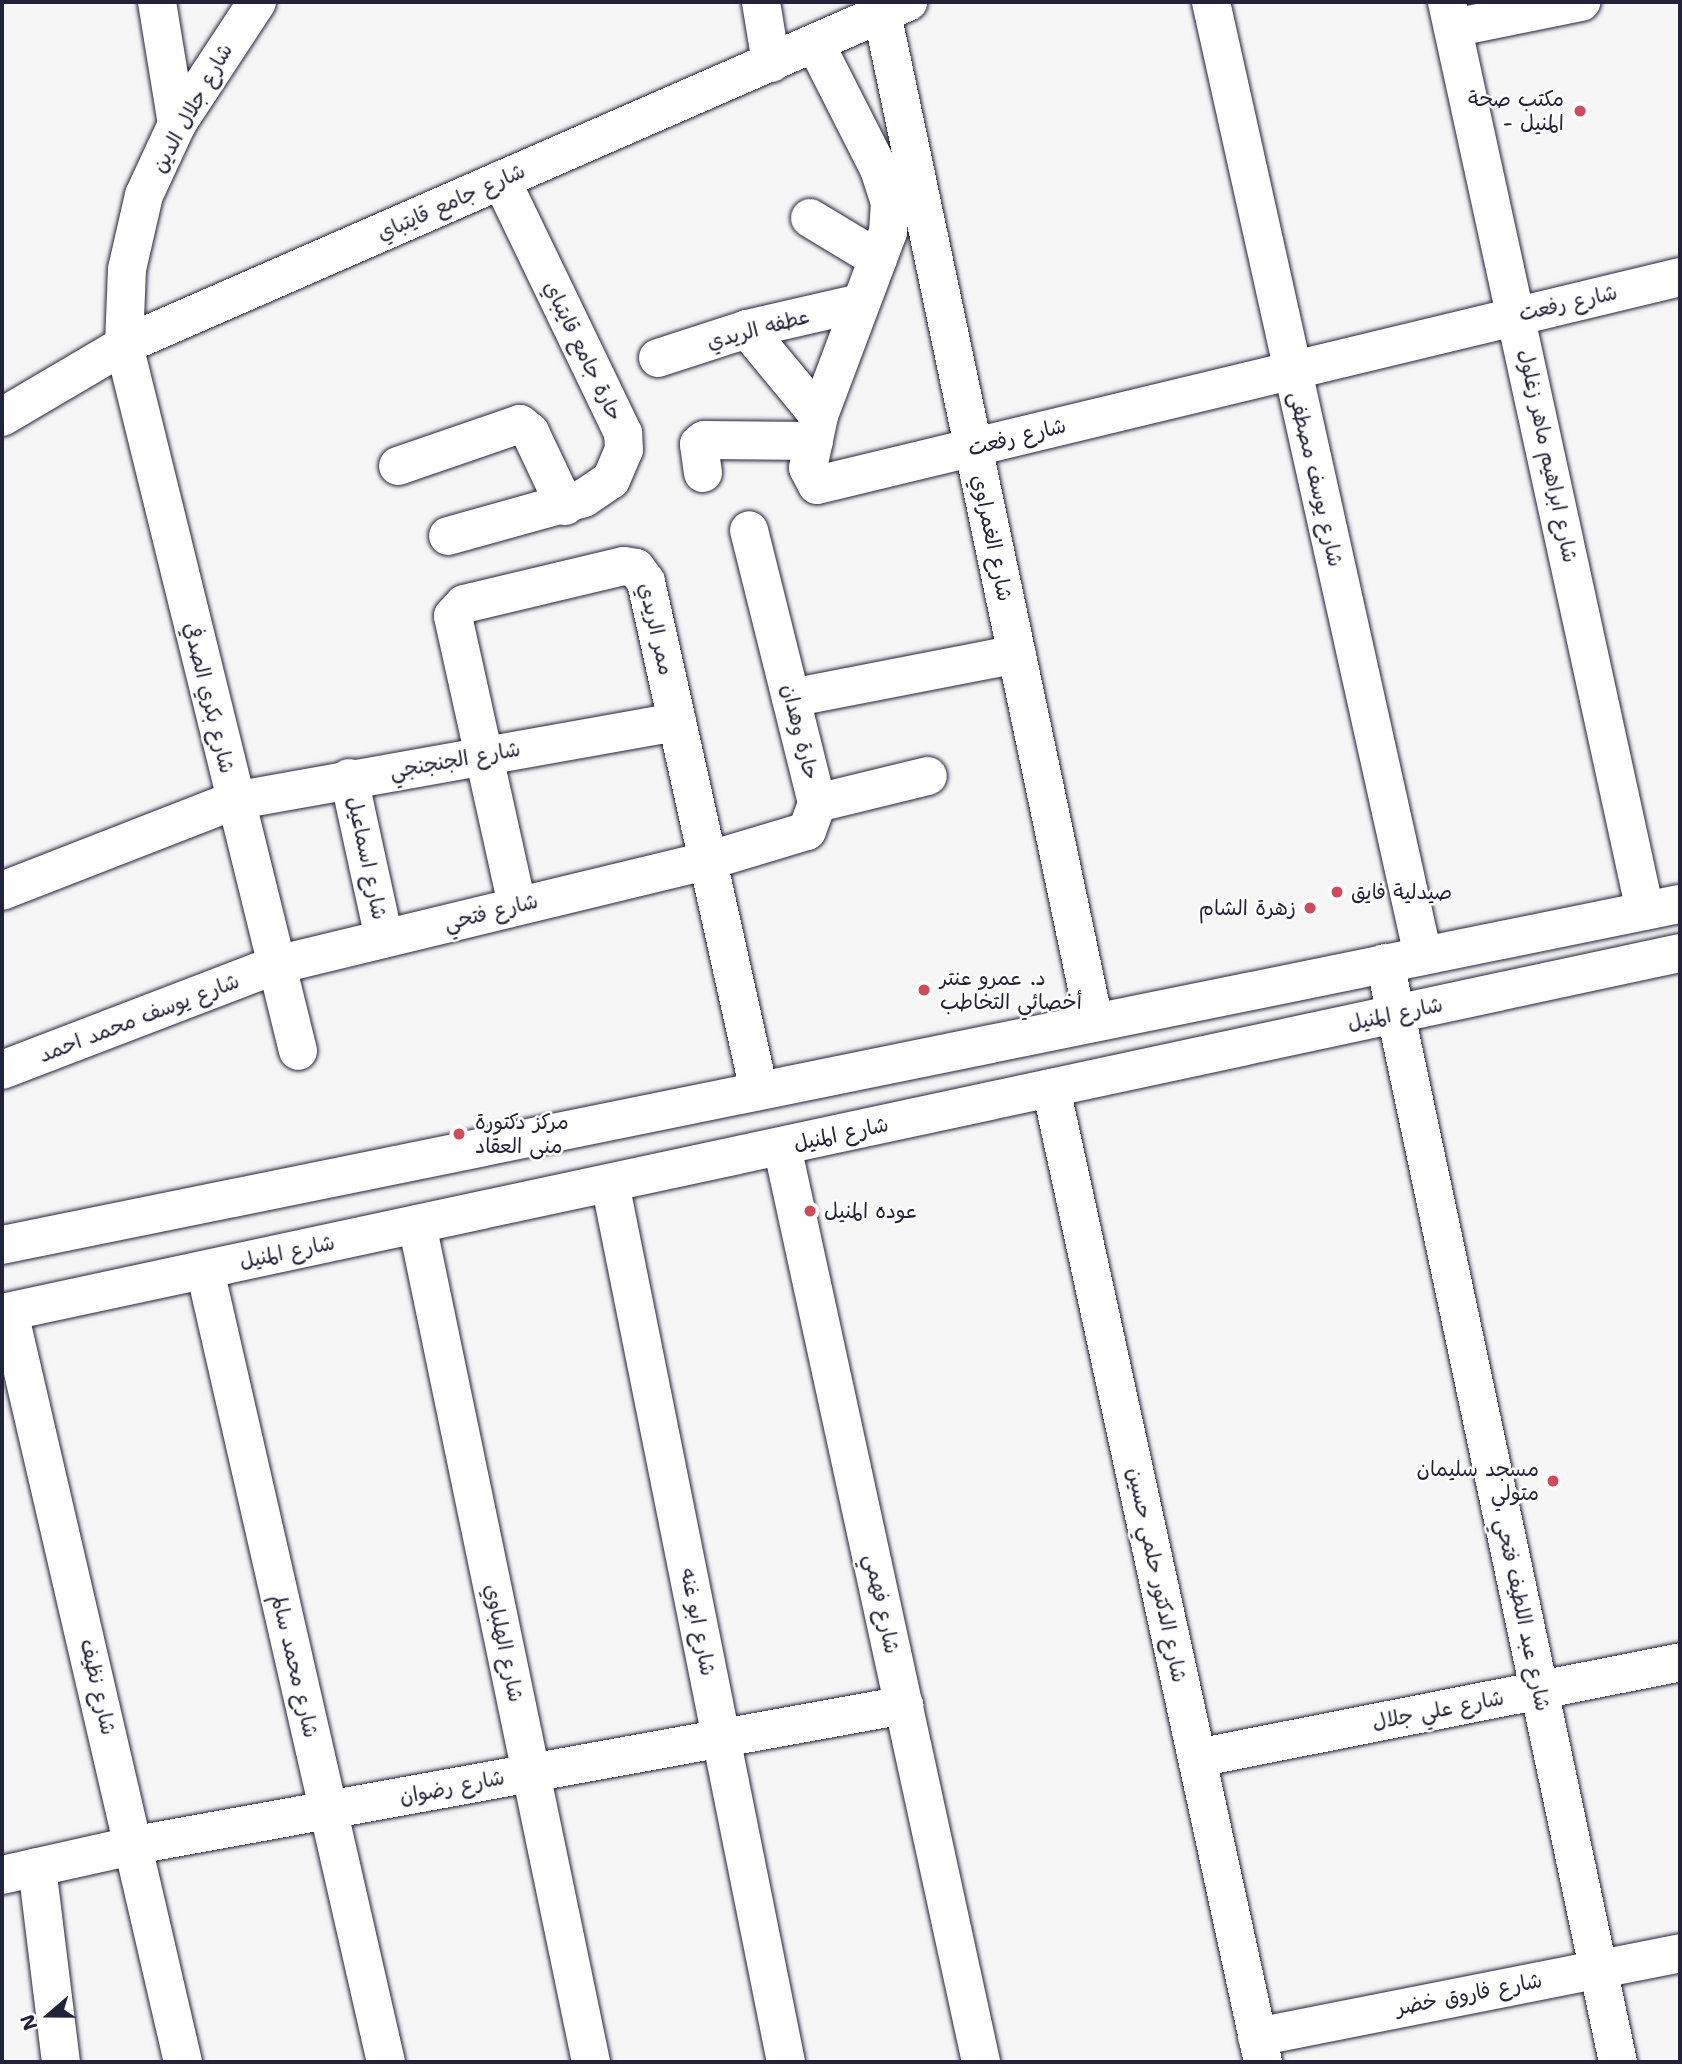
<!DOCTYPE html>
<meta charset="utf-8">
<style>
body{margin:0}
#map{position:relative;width:1682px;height:2064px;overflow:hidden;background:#f6f6f7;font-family:"Shantell Sans","Playpen Sans Arabic",sans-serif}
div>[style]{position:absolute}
.roads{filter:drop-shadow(0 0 2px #22223b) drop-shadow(0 0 2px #22223b)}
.street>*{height:38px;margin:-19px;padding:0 19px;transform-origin:19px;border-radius:19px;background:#fff}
.secondary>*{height:38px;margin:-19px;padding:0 19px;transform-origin:19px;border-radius:19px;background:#fff}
.dots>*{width:19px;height:19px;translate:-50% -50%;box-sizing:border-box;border:4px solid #fff;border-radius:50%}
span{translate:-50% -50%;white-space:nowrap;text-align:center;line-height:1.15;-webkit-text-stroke:5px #fff;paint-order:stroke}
.poi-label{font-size:21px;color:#22223b}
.right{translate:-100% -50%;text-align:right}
.left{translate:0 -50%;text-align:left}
.street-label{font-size:21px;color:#22223b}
.frame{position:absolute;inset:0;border:4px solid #22223b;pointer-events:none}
.north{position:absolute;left:14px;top:1980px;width:70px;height:70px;-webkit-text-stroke:5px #fff;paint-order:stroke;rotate:250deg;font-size:19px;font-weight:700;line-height:28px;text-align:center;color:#22223b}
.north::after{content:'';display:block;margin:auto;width:24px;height:32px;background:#22223b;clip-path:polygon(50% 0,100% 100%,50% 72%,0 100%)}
</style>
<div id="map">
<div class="roads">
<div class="street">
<i style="left:157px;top:2px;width:124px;rotate:80.7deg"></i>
<i style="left:257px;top:2px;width:146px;rotate:123.3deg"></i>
<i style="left:177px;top:124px;width:78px;rotate:114.9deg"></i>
<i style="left:144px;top:195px;width:76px;rotate:102.9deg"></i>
<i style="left:127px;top:269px;width:76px;rotate:92.3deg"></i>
<i style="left:124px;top:345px;width:727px;rotate:76.15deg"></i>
<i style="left:761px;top:2px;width:62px;rotate:80.7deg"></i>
<i style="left:1211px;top:2px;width:977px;rotate:77.47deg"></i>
<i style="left:1447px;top:2px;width:930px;rotate:77.71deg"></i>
<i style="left:882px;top:13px;width:1031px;rotate:78.13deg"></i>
<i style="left:1453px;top:28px;width:131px;rotate:-11.5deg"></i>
<i style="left:815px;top:43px;width:141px;rotate:63.1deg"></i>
<i style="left:879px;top:169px;width:36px;rotate:72deg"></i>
<i style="left:890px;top:203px;width:29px;rotate:94deg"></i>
<i style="left:888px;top:232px;width:197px;rotate:110.6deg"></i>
<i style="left:819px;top:416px;width:53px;rotate:101.9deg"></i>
<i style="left:808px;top:468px;width:19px;rotate:62deg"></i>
<i style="left:817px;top:485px;width:888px;rotate:-13.55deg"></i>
<i style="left:810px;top:218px;width:79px;rotate:31.1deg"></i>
<i style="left:747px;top:329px;width:113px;rotate:50.4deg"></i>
<i style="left:658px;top:358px;width:94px;rotate:-18deg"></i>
<i style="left:747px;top:329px;width:116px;rotate:-13deg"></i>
<i style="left:2px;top:417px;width:142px;rotate:-30.5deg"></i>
<i style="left:124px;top:345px;width:856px;rotate:-23.63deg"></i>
<i style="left:398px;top:466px;width:129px;rotate:-19deg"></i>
<i style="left:520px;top:424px;width:13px;rotate:39deg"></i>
<i style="left:530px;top:432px;width:82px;rotate:64.7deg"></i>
<i style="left:703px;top:473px;width:29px;rotate:-98deg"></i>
<i style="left:699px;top:444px;width:6px;rotate:-39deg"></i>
<i style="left:704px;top:440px;width:110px;rotate:0.5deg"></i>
<i style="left:448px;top:536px;width:141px;rotate:-15.6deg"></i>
<i style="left:584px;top:498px;width:32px;rotate:-34deg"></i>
<i style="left:611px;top:480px;width:33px;rotate:-67deg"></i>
<i style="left:624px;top:450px;width:17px;rotate:-93deg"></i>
<i style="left:623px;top:433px;width:281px;rotate:-115.7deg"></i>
<i style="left:791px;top:698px;width:230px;rotate:-11deg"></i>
<i style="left:349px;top:778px;width:164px;rotate:77.7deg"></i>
<i style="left:817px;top:803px;width:114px;rotate:-13.7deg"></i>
<i style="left:2px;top:891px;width:248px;rotate:-21.3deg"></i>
<i style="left:233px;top:801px;width:451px;rotate:-10.1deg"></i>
<i style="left:517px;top:905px;width:296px;rotate:-102.5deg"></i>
<i style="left:453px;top:616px;width:16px;rotate:-47deg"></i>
<i style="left:464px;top:604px;width:164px;rotate:-13.4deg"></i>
<i style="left:624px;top:566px;width:12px;rotate:9deg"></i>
<i style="left:636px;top:568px;width:17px;rotate:54deg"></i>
<i style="left:646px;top:582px;width:521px;rotate:77.48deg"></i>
<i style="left:1385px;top:963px;width:1123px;rotate:78.03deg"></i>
<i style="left:2px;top:1070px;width:293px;rotate:-21deg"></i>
<i style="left:276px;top:965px;width:443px;rotate:-13.6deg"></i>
<i style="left:707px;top:861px;width:104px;rotate:-16.7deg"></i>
<i style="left:807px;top:831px;width:30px;rotate:-70deg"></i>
<i style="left:817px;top:803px;width:281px;rotate:-104deg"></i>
<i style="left:1051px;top:1088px;width:997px;rotate:77.72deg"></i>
<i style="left:782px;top:1146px;width:937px;rotate:77.74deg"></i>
<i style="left:610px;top:1183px;width:896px;rotate:78.68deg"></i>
<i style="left:417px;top:1224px;width:856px;rotate:78.27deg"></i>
<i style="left:205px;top:1270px;width:812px;rotate:77.13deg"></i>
<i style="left:9px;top:1312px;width:770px;rotate:76.94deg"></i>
<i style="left:1197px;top:1758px;width:492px;rotate:-11.2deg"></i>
<i style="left:37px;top:1867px;width:196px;rotate:83deg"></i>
<i style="left:2px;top:1875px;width:137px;rotate:-12.6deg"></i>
<i style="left:136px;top:1845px;width:781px;rotate:-10.33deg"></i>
<i style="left:1257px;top:2037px;width:431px;rotate:-11.2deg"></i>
</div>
<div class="secondary">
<i style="left:2px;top:1245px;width:1712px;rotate:-11.49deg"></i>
<i style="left:2px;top:1313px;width:1716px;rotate:-12.11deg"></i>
</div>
</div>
<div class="dots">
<i style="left:1580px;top:111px;background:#d1495b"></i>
<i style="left:1337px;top:892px;background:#d1495b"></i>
<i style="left:1310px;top:908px;background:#d1495b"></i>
<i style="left:924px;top:990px;background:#d1495b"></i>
<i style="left:459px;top:1134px;background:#d1495b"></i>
<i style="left:810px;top:1211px;background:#d1495b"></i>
<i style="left:1553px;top:1481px;background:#d1495b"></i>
</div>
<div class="poi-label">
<span class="right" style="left:1564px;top:111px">مكتب صحة<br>- المنيل</span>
<span class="left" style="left:1351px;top:892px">صيدلية فايق</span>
<span class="right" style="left:1296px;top:908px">زهرة الشام</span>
<span class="left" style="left:940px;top:990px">د. عمرو عنتر<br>أخصائي التخاطب</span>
<span class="left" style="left:475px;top:1134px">مركز دكتورة<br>منى العقاد</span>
<span class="left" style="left:824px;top:1211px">عوده المنيل</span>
<span class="right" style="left:1539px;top:1481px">مسجد سليمان<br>متولي</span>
</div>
<div class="street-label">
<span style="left:192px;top:108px;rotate:-61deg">شارع جلال الدين</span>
<span style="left:451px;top:202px;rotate:-24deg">شارع جامع قايتباي</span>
<span style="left:1568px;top:303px;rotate:-13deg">شارع رفعت</span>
<span style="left:758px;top:329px;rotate:-15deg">عطفه الريدي</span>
<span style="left:583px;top:351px;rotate:64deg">حارة جامع قايتباي</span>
<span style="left:1017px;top:437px;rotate:-14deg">شارع رفعت</span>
<span style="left:1548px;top:456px;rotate:78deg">شارع ابراهيم ماهر زغلول</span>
<span style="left:1316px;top:479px;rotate:77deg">شارع يوسف مصطفى</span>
<span style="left:992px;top:538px;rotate:78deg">شارع الغمراوي</span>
<span style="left:656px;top:629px;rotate:77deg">ممر الريدي</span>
<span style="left:209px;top:698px;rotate:76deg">شارع بكري الصدفي</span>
<span style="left:800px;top:732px;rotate:76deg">حارة وهدان</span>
<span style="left:455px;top:760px;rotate:-10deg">شارع الجنجنجي</span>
<span style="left:367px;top:858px;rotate:78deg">شارع اسماعيل</span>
<span style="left:491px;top:912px;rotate:-14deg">شارع فتحي</span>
<span style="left:1395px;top:1014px;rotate:-12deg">شارع المنيل</span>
<span style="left:139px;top:1018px;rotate:-21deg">شارع يوسف محمد احمد</span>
<span style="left:841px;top:1134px;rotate:-12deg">شارع المنيل</span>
<span style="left:287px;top:1252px;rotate:-12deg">شارع المنيل</span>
<span style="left:1157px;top:1575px;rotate:78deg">شارع الدكتور حلمي حسين</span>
<span style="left:882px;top:1604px;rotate:78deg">شارع فهمي</span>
<span style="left:1523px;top:1615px;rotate:78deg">شارع عبد اللطيف فتحي</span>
<span style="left:698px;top:1622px;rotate:79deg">شارع ابو غنه</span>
<span style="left:504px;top:1643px;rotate:78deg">شارع الهلباوي</span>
<span style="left:295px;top:1666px;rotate:77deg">شارع محمد سالم</span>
<span style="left:98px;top:1687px;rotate:77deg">شارع نظيف</span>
<span style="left:1438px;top:1710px;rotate:-11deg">شارع علي جلال</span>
<span style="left:452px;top:1787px;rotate:-11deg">شارع رضوان</span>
<span style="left:1469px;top:1994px;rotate:-11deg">شارع فاروق خضر</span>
</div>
<div class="frame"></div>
<div class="north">N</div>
</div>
